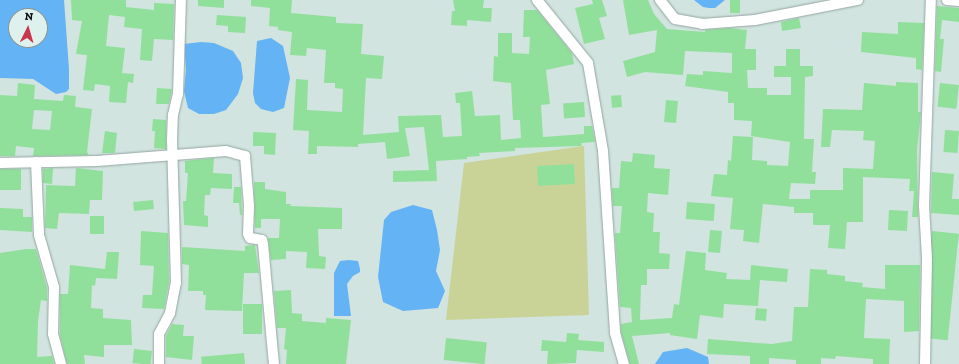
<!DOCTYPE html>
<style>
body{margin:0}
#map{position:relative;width:959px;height:364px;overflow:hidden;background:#d1e4df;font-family:"Zilla Slab",serif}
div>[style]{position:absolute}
.green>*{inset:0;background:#cad397}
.water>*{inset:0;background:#64b3f5}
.building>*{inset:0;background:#90e09b;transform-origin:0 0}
.roads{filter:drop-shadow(0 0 1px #94a5a1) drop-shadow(0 0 1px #94a5a1)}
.minor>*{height:10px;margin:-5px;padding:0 5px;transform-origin:5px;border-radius:5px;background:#fff}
span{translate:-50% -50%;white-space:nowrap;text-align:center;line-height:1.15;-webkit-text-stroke:3.5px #def1ed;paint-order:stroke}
.north{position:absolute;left:8px;top:8px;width:40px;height:40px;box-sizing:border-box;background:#def1ed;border:1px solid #889693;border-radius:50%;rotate:5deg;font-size:11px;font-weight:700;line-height:16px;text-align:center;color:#070d0c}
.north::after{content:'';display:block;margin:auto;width:14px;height:18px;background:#c7364c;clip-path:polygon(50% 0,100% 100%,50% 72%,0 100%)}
</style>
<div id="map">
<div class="green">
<i style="clip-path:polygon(584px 146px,589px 315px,446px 320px,464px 163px)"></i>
</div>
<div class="water">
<i style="clip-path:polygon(evenodd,0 0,64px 0,69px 69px,69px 89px,66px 92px,56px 94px,33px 79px,0 78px,0 0,16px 16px,40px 16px,40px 40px,16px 40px,16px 16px)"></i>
<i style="clip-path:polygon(694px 0,725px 0,715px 8px,709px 8px,703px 7px)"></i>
<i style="clip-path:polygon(271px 38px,283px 46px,290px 78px,284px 108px,273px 112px,261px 109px,255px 103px,253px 93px,257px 41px)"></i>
<i style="clip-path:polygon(201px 42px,214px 43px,233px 51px,241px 63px,243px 78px,238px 94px,226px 110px,214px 114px,199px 114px,188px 108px,184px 91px,186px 70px,184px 44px)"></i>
<i style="clip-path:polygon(413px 205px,432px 210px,437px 230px,440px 250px,436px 271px,445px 291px,438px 308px,403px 311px,383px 302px,378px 277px,384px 220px,391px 212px)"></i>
<i style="clip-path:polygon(349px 260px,358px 261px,360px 269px,360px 272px,353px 276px,347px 284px,351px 316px,334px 316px,334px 273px,340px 261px)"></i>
<i style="clip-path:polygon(687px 348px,708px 357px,709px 364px,655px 364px,663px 352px)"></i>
</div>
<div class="building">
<i style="clip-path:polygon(71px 0,126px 0,126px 7px,154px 10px,154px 3px,174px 4px,173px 40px,154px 39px,152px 61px,140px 60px,142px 29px,124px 27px,125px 17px,109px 15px,106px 46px,125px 48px,122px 73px,134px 74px,133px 83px,128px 82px,126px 103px,109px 102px,110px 86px,95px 84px,94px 91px,83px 90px,87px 55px,76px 54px,82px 21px,72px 20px)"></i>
<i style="clip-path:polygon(198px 0,224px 0,224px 8px,198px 6px)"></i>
<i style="clip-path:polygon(251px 0,292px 0,291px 13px,336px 17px,336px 23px,363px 24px,361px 54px,384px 56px,382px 79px,366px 78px,363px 135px,399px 132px,398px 116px,441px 115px,443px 137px,462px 136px,460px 103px,456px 103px,455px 93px,472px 91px,475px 116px,500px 115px,501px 140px,521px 138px,520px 120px,513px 120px,511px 83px,493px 81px,494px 56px,498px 57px,498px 33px,512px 33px,512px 53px,529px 54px,530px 37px,523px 37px,524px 10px,537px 10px,572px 53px,574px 64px,546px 70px,550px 104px,541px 105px,543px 137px,584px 134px,584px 126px,592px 126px,595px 142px,581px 143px,582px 146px,515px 148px,515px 151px,479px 153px,480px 156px,467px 157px,467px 159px,436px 161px,437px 181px,393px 182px,393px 171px,429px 170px,424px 127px,405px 128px,410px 156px,387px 159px,385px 142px,358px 144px,358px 147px,317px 146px,317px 154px,308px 154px,309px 131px,293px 130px,296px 79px,308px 80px,307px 110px,342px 112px,343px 89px,335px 88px,335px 83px,324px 83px,326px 50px,307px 48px,306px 56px,290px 55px,292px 32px,278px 30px,278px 27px,269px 26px,270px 8px,251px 6px)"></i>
<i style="clip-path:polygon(453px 0,484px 0,483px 8px,492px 8px,491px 22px,467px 20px,467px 26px,451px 25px,452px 11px,455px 11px)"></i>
<i style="clip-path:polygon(592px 0,602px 0,607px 16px,599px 18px,605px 39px,584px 44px,575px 8px,593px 4px)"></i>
<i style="clip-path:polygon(623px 0,648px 0,654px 14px,667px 29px,705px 32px,705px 30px,729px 28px,747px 30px,745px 49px,756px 49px,756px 70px,747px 70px,748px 88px,767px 88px,767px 95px,791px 95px,791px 77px,774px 77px,774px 66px,786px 66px,786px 49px,800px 49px,800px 66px,813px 66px,813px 76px,805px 77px,804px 139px,814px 139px,812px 172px,816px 172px,815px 184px,791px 183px,789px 199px,810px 199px,810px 190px,843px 190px,843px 168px,873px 169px,875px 141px,863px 140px,864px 131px,832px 130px,830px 147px,821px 147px,823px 109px,862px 110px,864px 83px,896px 86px,896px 82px,918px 83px,918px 112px,921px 112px,917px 150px,918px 217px,912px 217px,914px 191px,909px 191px,910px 179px,863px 177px,863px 222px,847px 222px,845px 249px,828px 248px,830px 225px,813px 225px,813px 213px,794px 213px,794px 207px,763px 204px,759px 243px,743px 241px,744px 230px,730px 229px,733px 198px,711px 196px,714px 174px,727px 175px,728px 160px,731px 161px,733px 136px,753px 137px,752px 160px,767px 161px,767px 165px,788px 166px,790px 142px,751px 136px,752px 121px,734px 120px,734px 103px,728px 103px,728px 92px,685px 86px,687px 74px,703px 75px,703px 71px,732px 73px,732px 53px,685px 51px,683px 75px,645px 72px,627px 77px,623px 61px,655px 52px,657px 30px,629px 35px)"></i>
<i style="left:730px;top:0;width:10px;height:13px"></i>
<i style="clip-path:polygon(937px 6px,959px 8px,959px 22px,942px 20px,940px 39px,944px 39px,941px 72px,935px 71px)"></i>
<i style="clip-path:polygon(217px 15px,246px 17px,245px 33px,228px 32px,228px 26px,216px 25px)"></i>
<i style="clip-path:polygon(799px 18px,801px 28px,782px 31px,781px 22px)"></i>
<i style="clip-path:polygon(898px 22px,924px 23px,922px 70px,916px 69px,916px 58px,861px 52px,862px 32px,898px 34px)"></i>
<i style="clip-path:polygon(evenodd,18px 83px,35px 85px,34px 99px,63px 101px,64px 95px,76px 96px,75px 107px,92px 109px,87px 152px,89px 155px,33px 156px,34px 148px,16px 146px,15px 156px,0 156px,0 95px,17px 96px,18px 83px,34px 110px,52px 111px,50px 130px,32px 129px,34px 110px)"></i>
<i style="left:940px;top:83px;width:19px;height:24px;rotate:6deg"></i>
<i style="clip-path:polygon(157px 88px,172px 89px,169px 104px,156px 104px)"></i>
<i style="left:621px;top:95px;width:12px;height:10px;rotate:85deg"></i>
<i style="left:666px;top:100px;width:12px;height:22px;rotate:5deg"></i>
<i style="left:584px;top:102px;width:15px;height:21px;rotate:86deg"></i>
<i style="clip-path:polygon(153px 119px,166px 120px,166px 149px,154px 148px,155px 131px,152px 131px)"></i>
<i style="left:945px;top:130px;width:14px;height:22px;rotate:4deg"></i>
<i style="clip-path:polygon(105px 131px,117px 133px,115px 153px,102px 153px)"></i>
<i style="clip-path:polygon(253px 132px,276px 133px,275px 155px,264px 154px,264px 146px,253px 146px)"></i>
<i style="clip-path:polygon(633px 153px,655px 155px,654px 168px,670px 169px,668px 195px,648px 193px,647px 212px,654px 213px,653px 232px,660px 232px,659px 253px,670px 254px,669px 269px,647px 269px,647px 285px,641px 285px,640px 320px,672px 318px,674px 304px,679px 305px,686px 251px,706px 253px,705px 270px,727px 273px,726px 279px,750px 280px,751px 265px,788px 269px,787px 282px,760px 280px,758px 306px,724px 304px,723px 318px,700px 315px,697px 339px,670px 335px,670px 333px,632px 336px,639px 364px,630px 364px,621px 332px,621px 324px,632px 322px,631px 308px,620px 307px,615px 233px,620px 233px,622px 206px,613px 206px,612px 191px,612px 188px,619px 188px,621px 161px,632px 162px)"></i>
<i style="clip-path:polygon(214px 158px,213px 173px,232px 174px,232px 189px,211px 188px,210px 195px,205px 195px,204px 215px,208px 216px,208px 227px,184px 225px,183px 201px,186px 201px,188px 173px,185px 173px,185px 161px)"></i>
<i style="left:574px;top:164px;width:20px;height:37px;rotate:87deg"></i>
<i style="clip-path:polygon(53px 168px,52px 184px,43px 183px,43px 169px)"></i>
<i style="clip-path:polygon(76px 168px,103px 171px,102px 200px,90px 200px,89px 214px,59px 213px,57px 229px,45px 228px,46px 185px,75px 186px)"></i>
<i style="left:0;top:169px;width:21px;height:21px"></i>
<i style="clip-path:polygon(932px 172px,954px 174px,952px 199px,959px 199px,959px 215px,931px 213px)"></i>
<i style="clip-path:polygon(254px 182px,265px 182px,265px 189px,286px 192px,286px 204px,291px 204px,290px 206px,342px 208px,342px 229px,318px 229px,319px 256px,326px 257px,325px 269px,306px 268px,307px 252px,286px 251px,286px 259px,271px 260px,268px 238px,279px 238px,280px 219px,261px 219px,261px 228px,255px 228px)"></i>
<i style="clip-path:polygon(234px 187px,241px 187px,242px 215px,240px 215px,239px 203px,233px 203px)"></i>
<i style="left:153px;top:200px;width:9px;height:20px;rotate:84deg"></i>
<i style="left:687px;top:202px;width:28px;height:17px;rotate:4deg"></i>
<i style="clip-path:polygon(0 208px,23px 209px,23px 217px,32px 217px,32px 232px,0 230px)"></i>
<i style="left:889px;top:210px;width:19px;height:20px;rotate:3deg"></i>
<i style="left:90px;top:216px;width:14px;height:18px"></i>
<i style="left:710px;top:230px;width:12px;height:22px;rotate:5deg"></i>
<i style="clip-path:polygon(141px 231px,168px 233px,169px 282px,164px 309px,142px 308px,143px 295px,152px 295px,154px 266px,140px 265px)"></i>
<i style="left:932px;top:231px;width:27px;height:107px;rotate:6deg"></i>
<i style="clip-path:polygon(255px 245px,259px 273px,244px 273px,242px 311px,205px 310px,206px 295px,203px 295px,203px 291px,188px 291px,189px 265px,182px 264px,182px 247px,245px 251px,245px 246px)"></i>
<i style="clip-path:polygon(26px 249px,36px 249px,47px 288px,47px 301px,41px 300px,38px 321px,37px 357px,52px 356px,54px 364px,0 364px,0 253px)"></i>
<i style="clip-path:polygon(107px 252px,119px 252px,117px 279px,96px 278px,95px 286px,92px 285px,91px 308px,103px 309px,103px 318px,131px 320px,132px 345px,104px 345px,104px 357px,84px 355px,85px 364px,67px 364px,60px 335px,60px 294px,68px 294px,70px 265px,105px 269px)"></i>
<i style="clip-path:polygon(885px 265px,920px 265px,919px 331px,904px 332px,904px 301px,866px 299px,864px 338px,890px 339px,889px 364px,873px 364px,873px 359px,836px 356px,835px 359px,821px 358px,821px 364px,796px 364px,796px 360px,769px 358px,769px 364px,750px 364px,750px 356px,707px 354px,708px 339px,772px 344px,792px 341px,794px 307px,808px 307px,810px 269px,827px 270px,827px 274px,845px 276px,845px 281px,863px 283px,862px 287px,885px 289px)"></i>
<i style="clip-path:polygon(291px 290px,292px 313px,302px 314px,302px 321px,326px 323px,326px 318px,351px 320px,346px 364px,286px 364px,287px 350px,284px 349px,286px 328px,277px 328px,274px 291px)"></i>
<i style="left:243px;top:304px;width:19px;height:30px"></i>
<i style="left:756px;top:308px;width:11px;height:12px;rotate:5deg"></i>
<i style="clip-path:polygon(172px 324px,184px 325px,183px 336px,194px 336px,192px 360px,166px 357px,166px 336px)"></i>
<i style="clip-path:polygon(567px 333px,579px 334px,578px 340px,604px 342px,604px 352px,577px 350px,576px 363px,547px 364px,548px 351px,541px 351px,542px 340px,566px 342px)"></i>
<i style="left:446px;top:338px;width:41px;height:22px;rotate:6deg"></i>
<i style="left:134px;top:349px;width:18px;height:14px;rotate:6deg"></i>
<i style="left:244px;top:353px;width:11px;height:43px;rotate:85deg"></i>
</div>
<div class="roads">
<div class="minor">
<i style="left:537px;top:0;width:81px;rotate:51deg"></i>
<i style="left:588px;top:63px;width:89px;rotate:80.3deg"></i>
<i style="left:603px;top:151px;width:182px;rotate:86.2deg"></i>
<i style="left:615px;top:333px;width:32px;rotate:74deg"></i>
<i style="left:660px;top:0;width:24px;rotate:52deg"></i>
<i style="left:675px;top:19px;width:27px;rotate:10deg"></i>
<i style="left:702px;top:24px;width:53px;rotate:-4.3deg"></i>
<i style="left:755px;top:20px;width:105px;rotate:-11deg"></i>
<i style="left:947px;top:0;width:12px;rotate:5deg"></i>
<i style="left:36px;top:162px;width:73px;rotate:87.6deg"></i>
<i style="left:39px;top:235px;width:54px;rotate:73.9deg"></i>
<i style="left:54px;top:287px;width:47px;rotate:91.2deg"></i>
<i style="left:53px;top:334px;width:31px;rotate:75deg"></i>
<i style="left:0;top:163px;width:97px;rotate:-1.2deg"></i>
<i style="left:97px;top:161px;width:129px;rotate:-4.4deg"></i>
<i style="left:226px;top:151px;width:20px;rotate:15deg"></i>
<i style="left:245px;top:156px;width:50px;rotate:85.4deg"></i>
<i style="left:249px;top:206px;width:28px;rotate:92deg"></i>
<i style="left:248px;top:234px;width:4px;rotate:63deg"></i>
<i style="left:250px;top:238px;width:12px;rotate:9deg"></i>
<i style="left:262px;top:240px;width:4px;rotate:76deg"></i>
<i style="left:263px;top:244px;width:121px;rotate:84.8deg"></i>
<i style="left:159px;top:364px;width:30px;rotate:-90deg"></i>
<i style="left:159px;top:334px;width:24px;rotate:-62deg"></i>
<i style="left:170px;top:313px;width:31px;rotate:-79deg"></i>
<i style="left:176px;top:283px;width:143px;rotate:-91.6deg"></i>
<i style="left:172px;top:140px;width:25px;rotate:-88deg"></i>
<i style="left:173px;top:115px;width:22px;rotate:-77deg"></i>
<i style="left:178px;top:94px;width:94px;rotate:-88.2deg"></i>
<i style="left:925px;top:364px;width:105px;rotate:-88.9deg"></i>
<i style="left:927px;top:259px;width:53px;rotate:-93.2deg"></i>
<i style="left:924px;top:206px;width:206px;rotate:-88.1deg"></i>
</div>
</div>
<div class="north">N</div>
</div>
